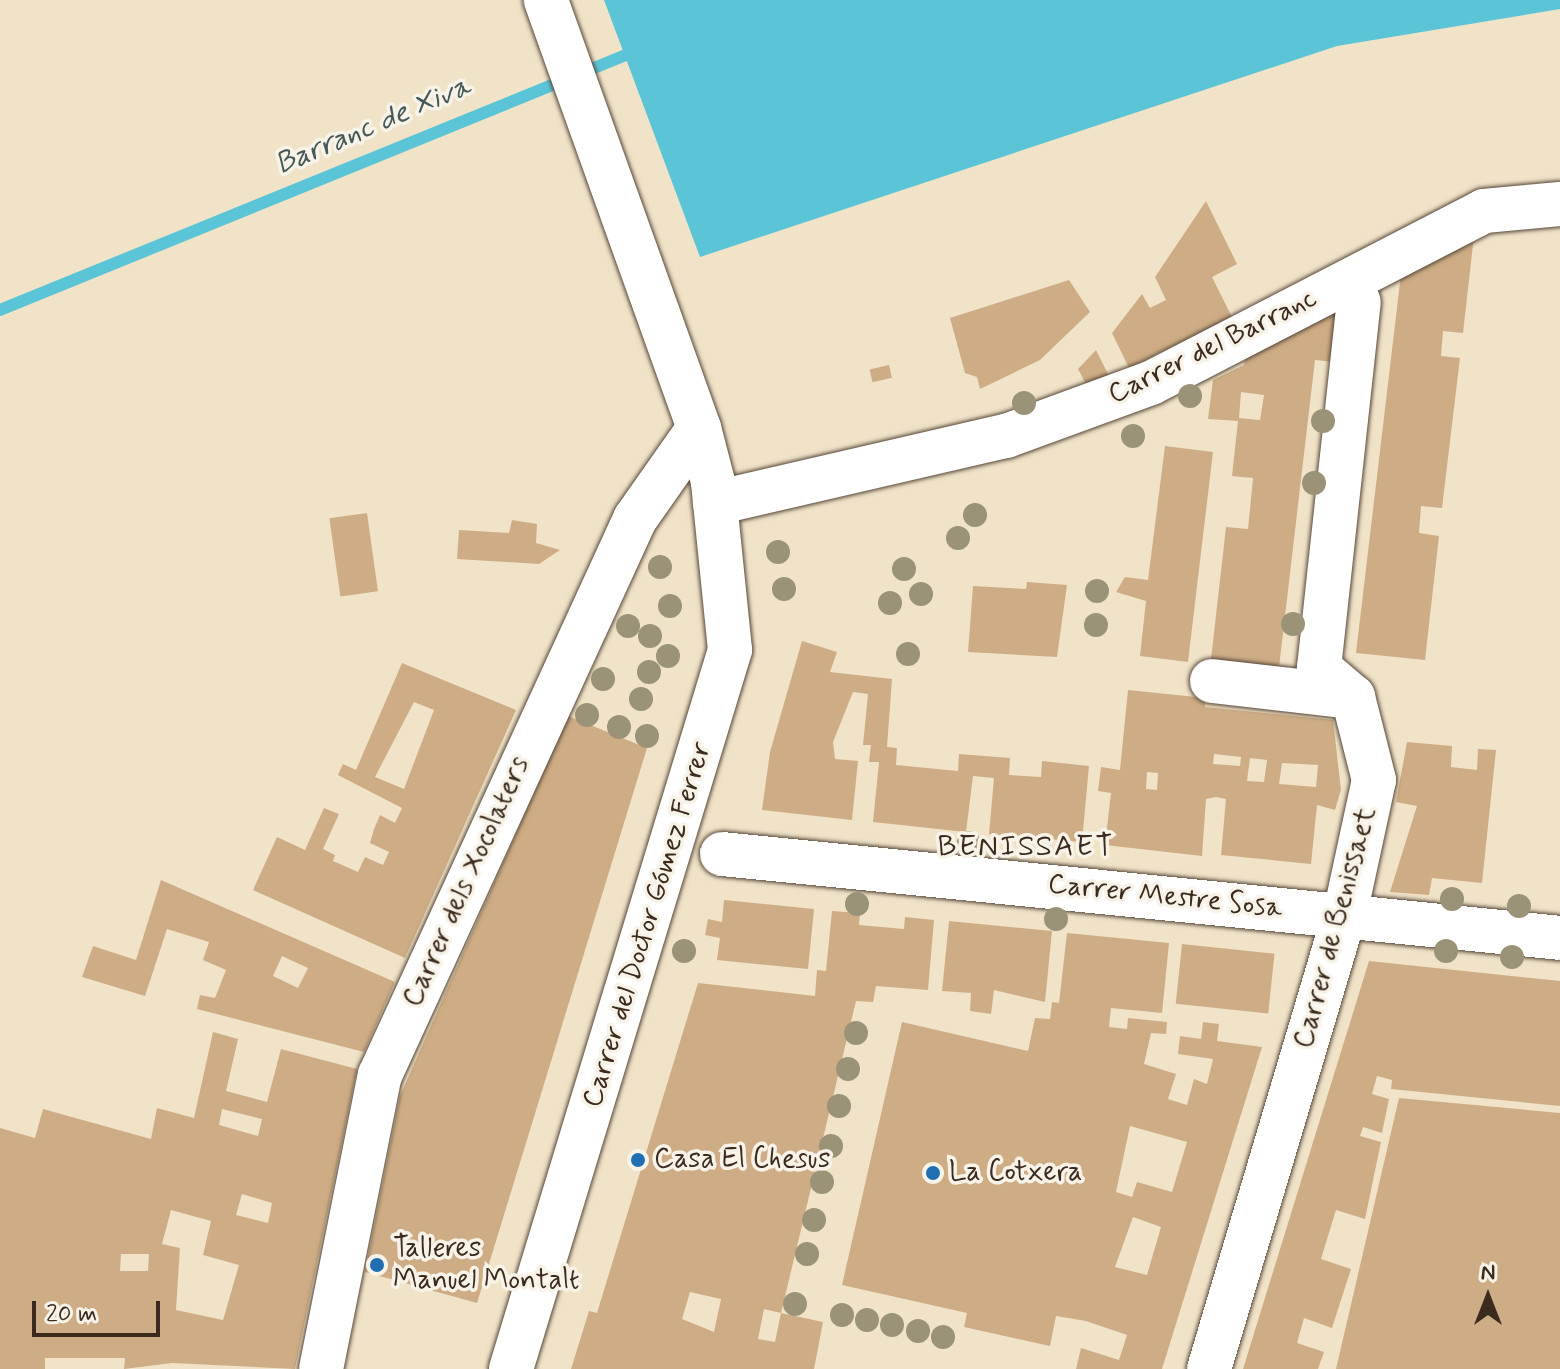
<!DOCTYPE html>
<meta charset="utf-8">
<style>
body{margin:0}
#map{position:relative;width:1560px;height:1369px;overflow:hidden;background:#f0e3c8;font-family:Mynerve,sans-serif}
div>[style]{position:absolute}
.water>*{inset:0;background:#5bc5d7}
.stream>*{height:12px;margin:-6px;padding:0 6px;transform-origin:6px;border-radius:6px;background:#5bc5d7}
.building>*{inset:0;background:#cead86;transform-origin:0 0}
.roads{filter:drop-shadow(0 0 2px #564638) drop-shadow(0 0 2px #564638)}
.minor>*{height:44px;margin:-22px;padding:0 22px;transform-origin:22px;border-radius:22px;background:#fff}
.trees>*{width:24px;height:24px;margin:-12px;border-radius:50%;background:#9b9377}
.dots>*{width:22px;height:22px;translate:-50% -50%;box-sizing:border-box;border:4px solid #f7f3e8;border-radius:50%}
span{translate:-50% -50%;white-space:nowrap;text-align:center;line-height:1.15;-webkit-text-stroke:7px #f7f3e8;paint-order:stroke}
.street-label{font-size:28px;color:#3b2a1e}
.poi-label{font-size:28px;color:#3b2a1e}
.left{translate:0 -50%;text-align:left}
.water-label{font-size:30px;color:#455856;font-style:italic}
.neighbourhood-label{font-size:30px;color:#3b2a1e;letter-spacing:2px}
.north{position:absolute;left:1448px;top:1257px;width:80px;height:80px;-webkit-text-stroke:6px #f7f3e8;paint-order:stroke;rotate:0deg;font-size:22px;font-weight:700;line-height:32px;text-align:center;color:#3b2a1e}
.north::after{content:'';display:block;margin:auto;width:28px;height:36px;background:#3b2a1e;clip-path:polygon(50% 0,100% 100%,50% 72%,0 100%)}
.scale{position:absolute;left:32px;top:1301px;width:128px;height:36px;box-sizing:border-box;border:4px solid #3b2a1e;border-top:0;padding-left:10px;font-size:24px;line-height:28px;white-space:nowrap;color:#3b2a1e;-webkit-text-stroke:6px #f7f3e8;paint-order:stroke}
</style>
<div id="map">
<div class="water">
<i style="clip-path:polygon(604px 0,1560px 0,1560px 9px,1337px 46px,700px 257px)"></i>
</div>
<div class="stream">
<i style="left:0;top:310px;width:689px;rotate:-22.17deg"></i>
</div>
<div class="building">
<i style="clip-path:polygon(1206px 201px,1237px 264px,1212px 277px,1232px 317px,1129px 368px,1112px 333px,1142px 294px,1150px 308px,1166px 300px,1155px 277px)"></i>
<i style="clip-path:polygon(1474px 236px,1463px 333px,1443px 331px,1441px 356px,1460px 358px,1442px 508px,1421px 506px,1419px 533px,1439px 536px,1425px 660px,1356px 653px,1401px 274px)"></i>
<i style="clip-path:polygon(1069px 280px,1090px 312px,1040px 360px,980px 389px,977px 377px,965px 373px,950px 318px)"></i>
<i style="clip-path:polygon(evenodd,1341px 304px,1334px 362px,1315px 360px,1278px 676px,1210px 668px,1226px 527px,1248px 529px,1253px 478px,1232px 476px,1238px 421px,1208px 419px,1213px 380px,1244px 365px,1246px 350px,1341px 304px,1241px 392px,1264px 395px,1260px 420px,1239px 418px,1241px 392px)"></i>
<i style="clip-path:polygon(1096px 350px,1110px 378px,1088px 388px,1078px 369px)"></i>
<i style="left:889px;top:365px;width:13px;height:20px;rotate:77deg"></i>
<i style="clip-path:polygon(1165px 446px,1213px 452px,1188px 662px,1140px 656px,1146px 601px,1116px 592px,1125px 577px,1148px 580px)"></i>
<i style="left:367px;top:513px;width:79px;height:38px;rotate:82deg"></i>
<i style="clip-path:polygon(512px 520px,537px 524px,536px 543px,560px 550px,539px 564px,457px 559px,459px 530px,509px 533px)"></i>
<i style="clip-path:polygon(1027px 582px,1067px 585px,1057px 657px,968px 652px,973px 586px,1026px 589px)"></i>
<i style="clip-path:polygon(802px 641px,837px 652px,830px 672px,892px 679px,887px 747px,897px 748px,896px 765px,958px 771px,959px 754px,1010px 758px,1009px 775px,1041px 777px,1042px 761px,1089px 766px,1082px 842px,989px 834px,994px 778px,973px 776px,966px 832px,873px 822px,879px 762px,869px 762px,871px 745px,863px 745px,868px 694px,853px 692px,833px 742px,835px 759px,858px 761px,852px 820px,762px 810px,770px 752px)"></i>
<i style="clip-path:polygon(evenodd,402px 663px,516px 710px,405px 958px,253px 890px,277px 837px,305px 850px,324px 808px,339px 814px,323px 849px,335px 855px,333px 861px,358px 872px,365px 857px,383px 865px,389px 852px,370px 843px,374px 829px,380px 815px,395px 823px,402px 808px,338px 775px,343px 764px,356px 770px,402px 663px,414px 702px,434px 710px,404px 789px,375px 777px,414px 702px)"></i>
<i style="clip-path:polygon(evenodd,1128px 690px,1206px 698px,1205px 707px,1333px 720px,1341px 790px,1335px 810px,1317px 805px,1311px 864px,1221px 855px,1226px 799px,1216px 797px,1206px 799px,1202px 856px,1105px 845px,1111px 793px,1098px 791px,1101px 767px,1120px 770px,1128px 690px,1214px 754px,1241px 757px,1240px 766px,1213px 764px,1214px 754px,1128px 690px,1250px 758px,1267px 760px,1264px 782px,1247px 781px,1250px 758px,1128px 690px,1282px 763px,1318px 765px,1316px 787px,1279px 784px,1282px 763px,1128px 690px,1147px 772px,1158px 773px,1157px 790px,1146px 789px,1147px 772px)"></i>
<i style="clip-path:polygon(568px 716px,647px 748px,477px 1303px,365px 1272px,400px 1096px)"></i>
<i style="clip-path:polygon(1407px 742px,1452px 746px,1451px 767px,1477px 770px,1478px 749px,1496px 750px,1482px 883px,1432px 878px,1429px 895px,1390px 892px,1417px 806px,1396px 802px)"></i>
<i style="clip-path:polygon(evenodd,161px 880px,395px 982px,364px 1052px,197px 1009px,200px 995px,215px 998px,226px 970px,203px 960px,209px 942px,167px 929px,145px 996px,82px 977px,93px 946px,136px 960px,161px 880px,282px 956px,308px 968px,298px 988px,273px 976px,282px 956px)"></i>
<i style="clip-path:polygon(724px 900px,814px 909px,808px 969px,717px 960px,720px 938px,705px 935px,708px 919px,722px 922px)"></i>
<i style="clip-path:polygon(evenodd,832px 911px,860px 913px,859px 925px,904px 929px,905px 917px,934px 920px,928px 990px,876px 986px,873px 1002px,856px 1001px,781px 1313px,823px 1322px,814px 1369px,571px 1369px,589px 1311px,597px 1313px,600px 1303px,698px 983px,815px 996px,817px 970px,826px 971px,832px 911px,690px 1292px,721px 1299px,714px 1332px,682px 1319px,690px 1292px,832px 911px,764px 1309px,781px 1313px,775px 1342px,758px 1339px,764px 1309px)"></i>
<i style="clip-path:polygon(949px 921px,1052px 931px,1045px 1002px,994px 990px,991px 1014px,970px 1011px,971px 993px,942px 991px)"></i>
<i style="clip-path:polygon(evenodd,1067px 933px,1169px 943px,1162px 1013px,1111px 1008px,1109px 1027px,1127px 1029px,1128px 1018px,1167px 1022px,1166px 1034px,1151px 1033px,1144px 1064px,1176px 1074px,1168px 1099px,1187px 1105px,1194px 1079px,1207px 1084px,1213px 1059px,1178px 1054px,1180px 1036px,1201px 1039px,1203px 1022px,1219px 1024px,1217px 1041px,1262px 1047px,1162px 1369px,1076px 1369px,1081px 1348px,1119px 1360px,1127px 1335px,1086px 1321px,1056px 1316px,1050px 1346px,964px 1327px,967px 1313px,842px 1285px,902px 1022px,1028px 1051px,1035px 1018px,1050px 1019px,1052px 1002px,1059px 1003px,1067px 933px,1130px 1126px,1187px 1142px,1172px 1192px,1137px 1182px,1132px 1197px,1116px 1192px,1130px 1126px,1067px 933px,1133px 1217px,1161px 1227px,1147px 1275px,1115px 1267px,1133px 1217px)"></i>
<i style="left:1182px;top:944px;width:93px;height:60px;rotate:6deg"></i>
<i style="clip-path:polygon(1369px 961px,1560px 981px,1560px 1106px,1391px 1089px,1392px 1080px,1377px 1076px,1372px 1094px,1389px 1099px,1382px 1133px,1363px 1127px,1360px 1136px,1381px 1142px,1365px 1219px,1336px 1210px,1321px 1259px,1351px 1269px,1332px 1328px,1304px 1318px,1297px 1343px,1324px 1352px,1318px 1369px,1243px 1369px)"></i>
<i style="clip-path:polygon(evenodd,213px 1032px,238px 1039px,226px 1091px,267px 1102px,281px 1049px,357px 1069px,295px 1369px,172px 1363px,124px 1369px,125px 1358px,45px 1358px,45px 1369px,0 1369px,0 1128px,35px 1138px,43px 1109px,151px 1139px,157px 1108px,194px 1118px,213px 1032px,222px 1109px,262px 1119px,258px 1136px,219px 1125px,222px 1109px,213px 1032px,242px 1194px,272px 1203px,268px 1223px,236px 1215px,242px 1194px,213px 1032px,171px 1210px,211px 1221px,203px 1255px,239px 1265px,223px 1320px,176px 1310px,180px 1248px,162px 1244px,171px 1210px,213px 1032px,121px 1254px,149px 1254px,148px 1271px,120px 1271px,121px 1254px)"></i>
<i style="clip-path:polygon(1399px 1098px,1560px 1113px,1560px 1369px,1336px 1369px)"></i>
</div>
<div class="roads">
<div class="minor">
<i style="left:715px;top:503px;width:299px;rotate:-13deg"></i>
<i style="left:1006px;top:436px;width:154px;rotate:-20.1deg"></i>
<i style="left:1151px;top:383px;width:375px;rotate:-27.3deg"></i>
<i style="left:1484px;top:211px;width:76px;rotate:-5.3deg"></i>
<i style="left:1212px;top:681px;width:142px;rotate:6.5deg"></i>
<i style="left:722px;top:854px;width:842px;rotate:5.72deg"></i>
<i style="left:321px;top:1369px;width:300px;rotate:-78.7deg"></i>
<i style="left:380px;top:1075px;width:612px;rotate:-65.36deg"></i>
<i style="left:635px;top:519px;width:111px;rotate:-54.9deg"></i>
<i style="left:511px;top:1369px;width:752px;rotate:-73.06deg"></i>
<i style="left:730px;top:650px;width:169px;rotate:-95.8deg"></i>
<i style="left:713px;top:482px;width:56px;rotate:-104.5deg"></i>
<i style="left:699px;top:428px;width:455px;rotate:-109.7deg"></i>
<i style="left:1209px;top:1369px;width:475px;rotate:-73.4deg"></i>
<i style="left:1345px;top:914px;width:137px;rotate:-77.8deg"></i>
<i style="left:1374px;top:780px;width:86px;rotate:-104.2deg"></i>
<i style="left:1353px;top:697px;width:45px;rotate:-139.5deg"></i>
<i style="left:1319px;top:668px;width:368px;rotate:-83.8deg"></i>
</div>
</div>
<div class="trees">
<i style="left:1190px;top:396px"></i>
<i style="left:1024px;top:403px"></i>
<i style="left:1323px;top:421px"></i>
<i style="left:1133px;top:436px"></i>
<i style="left:1314px;top:483px"></i>
<i style="left:975px;top:515px"></i>
<i style="left:958px;top:538px"></i>
<i style="left:778px;top:552px"></i>
<i style="left:660px;top:567px"></i>
<i style="left:904px;top:569px"></i>
<i style="left:784px;top:589px"></i>
<i style="left:1097px;top:591px"></i>
<i style="left:921px;top:594px"></i>
<i style="left:890px;top:603px"></i>
<i style="left:670px;top:606px"></i>
<i style="left:1293px;top:624px"></i>
<i style="left:1096px;top:625px"></i>
<i style="left:628px;top:626px"></i>
<i style="left:650px;top:636px"></i>
<i style="left:908px;top:654px"></i>
<i style="left:668px;top:656px"></i>
<i style="left:649px;top:672px"></i>
<i style="left:603px;top:679px"></i>
<i style="left:641px;top:699px"></i>
<i style="left:587px;top:715px"></i>
<i style="left:619px;top:727px"></i>
<i style="left:647px;top:736px"></i>
<i style="left:969px;top:843px"></i>
<i style="left:1452px;top:899px"></i>
<i style="left:857px;top:904px"></i>
<i style="left:1519px;top:906px"></i>
<i style="left:1056px;top:919px"></i>
<i style="left:684px;top:951px"></i>
<i style="left:1446px;top:951px"></i>
<i style="left:1512px;top:957px"></i>
<i style="left:856px;top:1033px"></i>
<i style="left:848px;top:1069px"></i>
<i style="left:839px;top:1106px"></i>
<i style="left:831px;top:1146px"></i>
<i style="left:822px;top:1182px"></i>
<i style="left:814px;top:1220px"></i>
<i style="left:807px;top:1254px"></i>
<i style="left:795px;top:1304px"></i>
<i style="left:842px;top:1315px"></i>
<i style="left:867px;top:1320px"></i>
<i style="left:892px;top:1325px"></i>
<i style="left:918px;top:1331px"></i>
<i style="left:943px;top:1337px"></i>
</div>
<div class="dots">
<i style="left:638px;top:1160px;background:#1f6fb2"></i>
<i style="left:933px;top:1173px;background:#1f6fb2"></i>
<i style="left:377px;top:1265px;background:#1f6fb2"></i>
</div>
<div class="street-label">
<span style="left:1213px;top:347px;rotate:-26deg">Carrer del Barranc</span>
<span style="left:467px;top:882px;rotate:-66deg">Carrer dels Xocolaters</span>
<span style="left:1165px;top:897px;rotate:6deg">Carrer Mestre Sosa</span>
<span style="left:648px;top:925px;rotate:-73deg">Carrer del Doctor Gómez Ferrer</span>
<span style="left:1336px;top:928px;rotate:-75deg">Carrer de Benissaet</span>
</div>
<div class="poi-label">
<span class="left" style="left:654px;top:1160px">Casa El Chesus</span>
<span class="left" style="left:949px;top:1173px">La Cotxera</span>
<span class="left" style="left:393px;top:1265px">Talleres<br>Manuel Montalt</span>
</div>
<div class="water-label">
<span style="left:373px;top:126px;rotate:-23deg">Barranc de Xiva</span>
</div>
<div class="neighbourhood-label">
<span style="left:1026px;top:847px">BENISSAET</span>
</div>
<div class="north">N</div>
<div class="scale">20 m</div>
</div>
